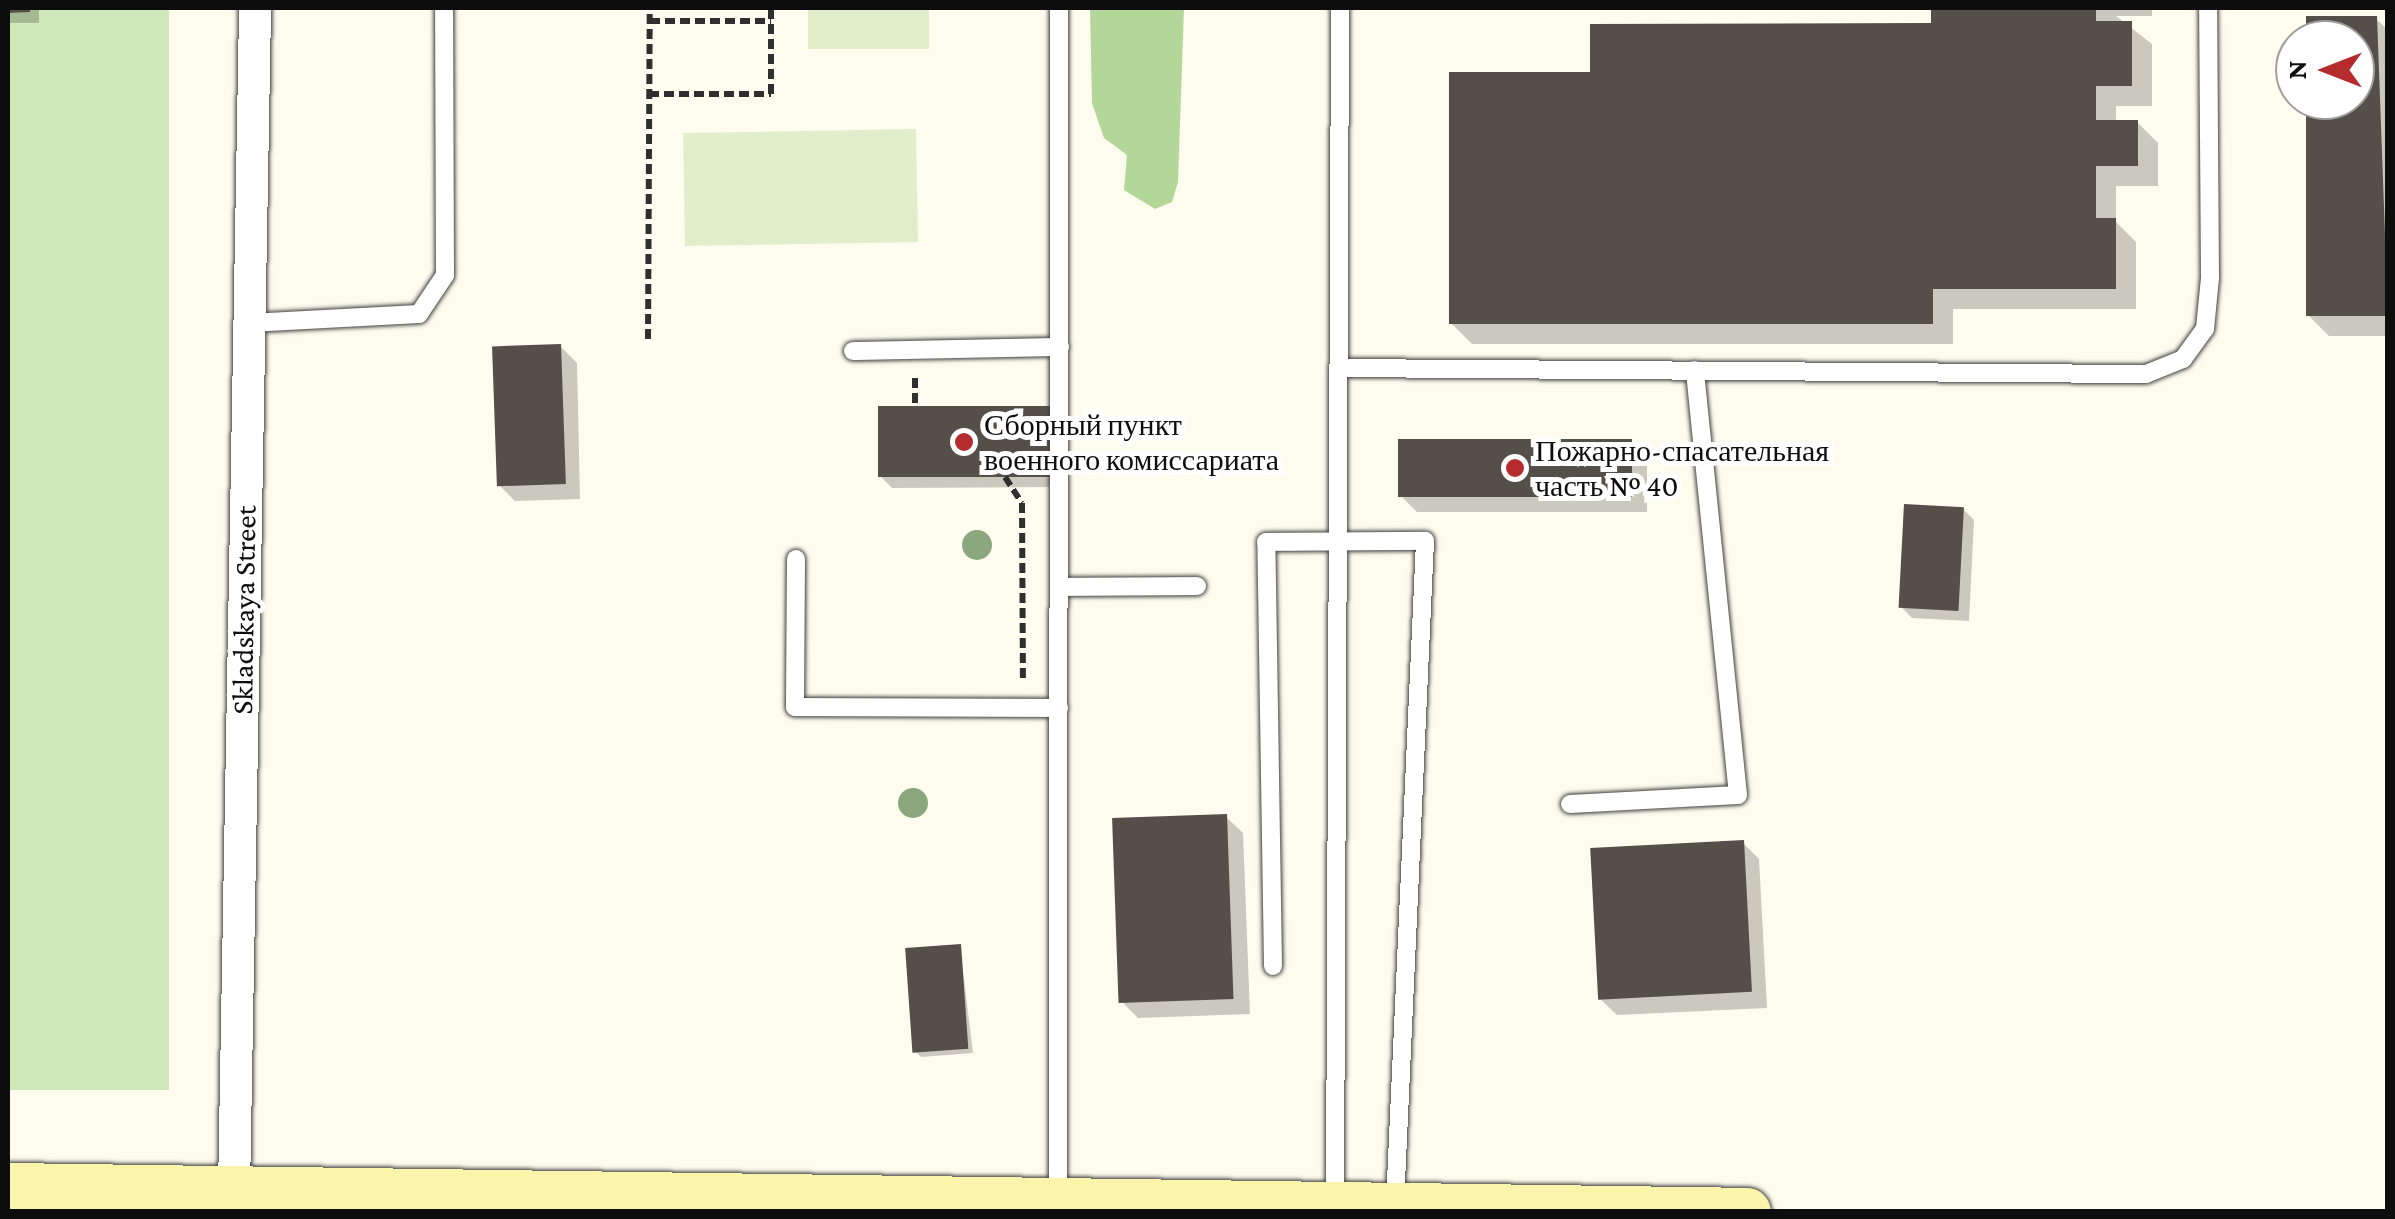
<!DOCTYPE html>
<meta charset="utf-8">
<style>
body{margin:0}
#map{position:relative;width:2395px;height:1219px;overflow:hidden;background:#fefcee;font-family:"Crimson Pro",serif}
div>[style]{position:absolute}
.green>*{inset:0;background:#cfe7b9;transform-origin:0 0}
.forest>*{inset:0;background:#b3d799}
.pitch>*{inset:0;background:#e1eecb;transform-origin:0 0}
.shadow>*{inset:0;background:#0003;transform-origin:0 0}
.building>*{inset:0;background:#554f4a;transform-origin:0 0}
.path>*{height:6px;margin-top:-3px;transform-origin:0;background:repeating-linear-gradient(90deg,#2f2f2f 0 10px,transparent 0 15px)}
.roads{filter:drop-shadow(0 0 2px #404040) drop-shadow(0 0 2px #404040)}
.lane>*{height:18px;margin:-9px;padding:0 9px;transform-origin:9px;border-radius:9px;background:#fff}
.street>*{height:32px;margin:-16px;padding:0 16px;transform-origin:16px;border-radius:16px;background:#fff}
.secondary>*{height:48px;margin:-24px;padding:0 24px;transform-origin:24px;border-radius:24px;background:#fbf5ac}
.trees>*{width:30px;height:30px;margin:-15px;border-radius:50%;background:#8aa77d}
.dots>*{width:28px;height:28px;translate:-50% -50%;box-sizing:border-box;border:5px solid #fff;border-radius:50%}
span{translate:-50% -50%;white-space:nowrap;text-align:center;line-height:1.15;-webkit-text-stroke:10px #fff;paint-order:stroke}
.poi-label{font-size:30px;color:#0d0d0d}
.left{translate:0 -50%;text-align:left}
.street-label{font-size:30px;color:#0d0d0d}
.frame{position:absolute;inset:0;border:10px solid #0d0d0d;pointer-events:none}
.north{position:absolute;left:2275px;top:20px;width:100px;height:100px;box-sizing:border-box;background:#fff;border:2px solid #9e9e9e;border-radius:50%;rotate:270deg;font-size:28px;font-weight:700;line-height:40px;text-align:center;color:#0d0d0d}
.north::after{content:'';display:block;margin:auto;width:35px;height:45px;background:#b62c2e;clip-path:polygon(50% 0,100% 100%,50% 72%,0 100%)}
</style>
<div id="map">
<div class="green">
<i style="left:8px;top:8px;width:161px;height:1082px"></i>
</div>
<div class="forest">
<i style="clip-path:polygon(1090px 8px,1184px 8px,1178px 182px,1172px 202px,1155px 209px,1124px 190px,1127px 155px,1104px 138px,1092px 103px)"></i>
</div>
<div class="pitch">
<i style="left:808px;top:8px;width:121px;height:41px"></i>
<i style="left:916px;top:129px;width:113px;height:233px;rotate:89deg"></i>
</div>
<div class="shadow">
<i style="left:8px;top:8px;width:31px;height:15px"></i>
<i style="clip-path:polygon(1934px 8px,2152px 8px,2152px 16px,2116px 16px,2152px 44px,2152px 106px,2116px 106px,2116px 122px,2137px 122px,2158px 143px,2158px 186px,2116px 186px,2116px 222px,2136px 242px,2136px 309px,1953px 309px,1953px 344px,1472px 344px,1451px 323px,1592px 74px,1934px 26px)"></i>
<i style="clip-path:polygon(2376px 19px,2388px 30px,2388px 336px,2329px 336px,2308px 315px,2308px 100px,2355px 100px,2355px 40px,2308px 40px)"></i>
<i style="clip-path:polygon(560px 346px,577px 363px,580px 499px,515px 501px,498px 484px)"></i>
<i style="clip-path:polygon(1049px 409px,1060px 487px,892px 488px,881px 477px)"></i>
<i style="clip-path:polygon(1631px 441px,1647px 458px,1647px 512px,1417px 512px,1401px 496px)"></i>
<i style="clip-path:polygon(1963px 509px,1974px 520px,1969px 621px,1912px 618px,1901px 607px)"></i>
<i style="clip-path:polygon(1226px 817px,1243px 833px,1250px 1014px,1138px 1018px,1122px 1002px)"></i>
<i style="clip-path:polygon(1743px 843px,1759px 859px,1767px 1008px,1617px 1015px,1600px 999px)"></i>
<i style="clip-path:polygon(960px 946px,973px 1053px,921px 1057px,916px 1052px)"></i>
</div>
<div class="building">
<i style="clip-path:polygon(8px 8px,30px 8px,30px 12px,8px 13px)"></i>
<i style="clip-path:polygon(1931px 8px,2096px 8px,2096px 21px,2132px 21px,2132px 86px,2096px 86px,2096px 120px,2138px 120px,2138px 166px,2096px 166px,2096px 218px,2116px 218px,2116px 289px,1933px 289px,1933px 324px,1449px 324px,1449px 72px,1590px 72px,1590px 24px,1931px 23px)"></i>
<i style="clip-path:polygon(2306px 16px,2377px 16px,2388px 316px,2306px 316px,2306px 100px,2355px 100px,2355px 40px,2306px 40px)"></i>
<i style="left:561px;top:344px;width:140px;height:69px;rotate:88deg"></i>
<i style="left:1050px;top:406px;width:71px;height:172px;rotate:90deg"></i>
<i style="left:1398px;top:439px;width:234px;height:58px"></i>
<i style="left:1904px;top:504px;width:60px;height:104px;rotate:3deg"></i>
<i style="left:1227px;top:814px;width:185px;height:115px;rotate:88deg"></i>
<i style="left:1744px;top:840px;width:152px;height:154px;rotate:87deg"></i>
<i style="left:961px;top:944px;width:105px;height:56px;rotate:86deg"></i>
</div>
<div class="path">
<i style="left:650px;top:21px;width:121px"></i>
<i style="left:649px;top:94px;width:122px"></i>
<i style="left:771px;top:94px;width:86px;rotate:-90deg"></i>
<i style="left:648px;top:339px;width:331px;rotate:-89.7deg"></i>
<i style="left:915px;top:378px;width:29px;rotate:90deg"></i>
<i style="left:1005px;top:477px;width:31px;rotate:57deg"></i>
<i style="left:1022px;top:503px;width:178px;rotate:89.7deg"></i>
</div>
<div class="roads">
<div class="lane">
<i style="left:249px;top:323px;width:170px;rotate:-3deg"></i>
<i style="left:419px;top:314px;width:47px;rotate:-56.3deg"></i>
<i style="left:445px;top:275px;width:267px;rotate:-90.2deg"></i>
<i style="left:853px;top:351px;width:207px;rotate:-1.1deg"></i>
<i style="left:1338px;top:368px;width:808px;rotate:0.43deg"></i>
<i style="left:2146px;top:374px;width:40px;rotate:-22deg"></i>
<i style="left:2183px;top:359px;width:37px;rotate:-54deg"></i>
<i style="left:2205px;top:329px;width:51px;rotate:-84.4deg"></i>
<i style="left:2210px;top:278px;width:270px;rotate:-90.4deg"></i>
<i style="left:796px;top:559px;width:148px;rotate:90.4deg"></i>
<i style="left:795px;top:707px;width:264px;rotate:0.2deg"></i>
<i style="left:1059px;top:587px;width:138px;rotate:-0.4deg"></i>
<i style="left:1570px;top:804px;width:168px;rotate:-3.1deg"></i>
<i style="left:1738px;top:795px;width:427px;rotate:-95.8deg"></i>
<i style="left:1273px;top:966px;width:424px;rotate:-90.9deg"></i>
<i style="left:1266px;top:542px;width:159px;rotate:-0.4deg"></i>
<i style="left:1425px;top:541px;width:665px;rotate:92.59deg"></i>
<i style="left:1058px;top:1199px;width:1191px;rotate:-89.95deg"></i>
<i style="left:1335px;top:1204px;width:1196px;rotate:-89.76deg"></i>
</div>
<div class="street">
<i style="left:234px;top:1191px;width:1183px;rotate:-88.98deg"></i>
</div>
<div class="secondary">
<i style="left:8px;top:1187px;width:1739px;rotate:0.82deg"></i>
</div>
</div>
<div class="trees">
<i style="left:977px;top:545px"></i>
<i style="left:913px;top:803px"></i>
</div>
<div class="dots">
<i style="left:964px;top:442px;background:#b62c2e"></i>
<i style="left:1515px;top:468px;background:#b62c2e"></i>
</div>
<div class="poi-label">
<span class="left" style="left:984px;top:442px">Сборный пункт<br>военного комиссариата</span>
<span class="left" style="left:1535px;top:468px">Пожарно-спасательная<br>часть № 40</span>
</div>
<div class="street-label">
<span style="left:244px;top:610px;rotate:-89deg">Skladskaya Street</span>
</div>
<div class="frame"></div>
<div class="north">N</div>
</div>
